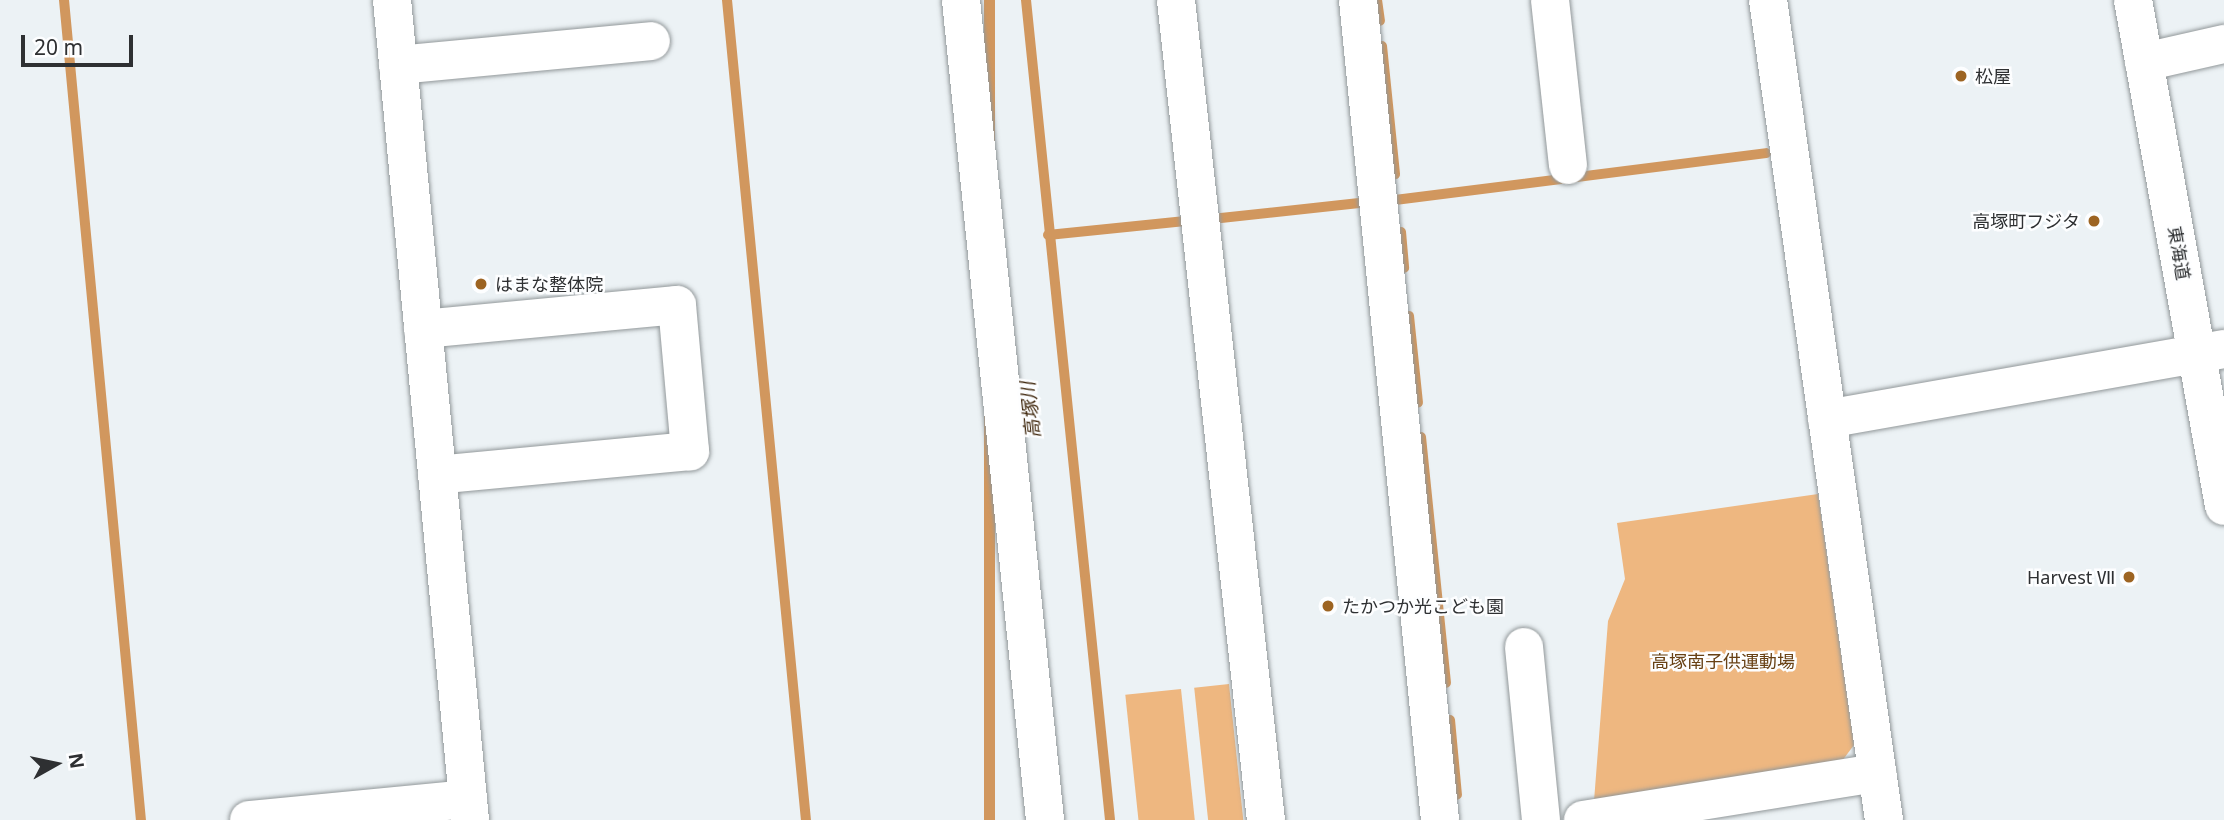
<!DOCTYPE html>
<meta charset="utf-8">
<style>
body{margin:0}
#map{position:relative;width:2224px;height:820px;overflow:hidden;background:#ecf2f5;font-family:"Noto Sans","Noto Sans JP",sans-serif}
div>[style]{position:absolute}
.green>*{inset:0;background:#eeb780;transform-origin:0 0}
.water>*{inset:0;background:#d1975e;transform-origin:0 0}
.stream>*{height:10px;margin:-5px;padding:0 5px;transform-origin:5px;border-radius:5px;background:#d1975e}
.roads{filter:drop-shadow(0 0 2px #92989a) drop-shadow(0 0 2px #92989a)}
.minor>*{height:38px;margin:-19px;padding:0 19px;transform-origin:19px;border-radius:19px;background:#fff}
.highway>*{height:38px;margin:-19px;padding:0 19px;transform-origin:19px;border-radius:19px;background:#fff}
.dots>*{width:19px;height:19px;translate:-50% -50%;box-sizing:border-box;border:4px solid #fdfeff;border-radius:50%}
span{translate:-50% -50%;white-space:nowrap;text-align:center;line-height:1.15;-webkit-text-stroke:5px #fdfeff;paint-order:stroke}
.poi-label{font-size:18px;color:#2e3032}
.left{translate:0 -50%;text-align:left}
.right{translate:-100% -50%;text-align:right}
.street-label{font-size:18px;color:#2e3032}
.park-label{font-size:18px;color:#684115}
.water-label{font-size:19px;color:#40280e;font-style:italic}
.north{position:absolute;left:21px;top:729px;width:70px;height:70px;-webkit-text-stroke:5px #fdfeff;paint-order:stroke;rotate:81deg;font-size:19px;font-weight:700;line-height:28px;text-align:center;color:#2e3032}
.north::after{content:'';display:block;margin:auto;width:24px;height:32px;background:#2e3032;clip-path:polygon(50% 0,100% 100%,50% 72%,0 100%)}
.scale{position:absolute;left:21px;top:35px;width:112px;height:32px;box-sizing:border-box;border:4px solid #2e3032;border-top:0;padding-left:9px;font-size:21px;line-height:24px;white-space:nowrap;color:#2e3032;-webkit-text-stroke:5px #fdfeff;paint-order:stroke}
</style>
<div id="map">
<div class="green">
<i style="clip-path:polygon(1818px 494px,1854px 745px,1842px 761px,1594px 801px,1608px 621px,1625px 579px,1617px 523px)"></i>
<i style="left:1229px;top:684px;width:137px;height:35px;rotate:84deg"></i>
<i style="left:1181px;top:689px;width:132px;height:56px;rotate:84deg"></i>
</div>
<div class="water">
<i style="left:984px;top:0;width:11px;height:824px"></i>
</div>
<div class="stream">
<i style="left:64px;top:0;width:824px;rotate:84.64deg"></i>
<i style="left:727px;top:0;width:824px;rotate:84.5deg"></i>
<i style="left:1026px;top:0;width:824px;rotate:84.15deg"></i>
<i style="left:1377px;top:0;width:21px;rotate:82deg"></i>
<i style="left:1382px;top:46px;width:129px;rotate:84.2deg"></i>
<i style="left:1395px;top:200px;width:374px;rotate:-7.2deg"></i>
<i style="left:1221px;top:218px;width:139px;rotate:-6.2deg"></i>
<i style="left:1401px;top:232px;width:36px;rotate:85deg"></i>
<i style="left:1048px;top:235px;width:138px;rotate:-5.8deg"></i>
<i style="left:1409px;top:316px;width:87px;rotate:84.1deg"></i>
<i style="left:1421px;top:437px;width:247px;rotate:84.2deg"></i>
<i style="left:1450px;top:720px;width:75px;rotate:84.7deg"></i>
</div>
<div class="roads">
<div class="minor">
<i style="left:392px;top:0;width:824px;rotate:84.57deg"></i>
<i style="left:961px;top:0;width:824px;rotate:84.15deg"></i>
<i style="left:1176px;top:0;width:825px;rotate:83.74deg"></i>
<i style="left:1358px;top:0;width:824px;rotate:84.29deg"></i>
<i style="left:1550px;top:0;width:166px;rotate:83.8deg"></i>
<i style="left:1768px;top:0;width:828px;rotate:81.95deg"></i>
<i style="left:2144px;top:62px;width:82px;rotate:-12.7deg"></i>
<i style="left:398px;top:65px;width:254px;rotate:-5.4deg"></i>
<i style="left:423px;top:329px;width:255px;rotate:-5.4deg"></i>
<i style="left:677px;top:305px;width:147px;rotate:84.9deg"></i>
<i style="left:690px;top:451px;width:254px;rotate:174.6deg"></i>
<i style="left:1827px;top:419px;width:403px;rotate:-10deg"></i>
<i style="left:1524px;top:647px;width:174px;rotate:84.4deg"></i>
<i style="left:249px;top:820px;width:220px;rotate:-5.5deg"></i>
<i style="left:1583px;top:820px;width:298px;rotate:-9.1deg"></i>
</div>
<div class="highway">
<i style="left:2133px;top:0;width:514px;rotate:79.8deg"></i>
</div>
</div>
<div class="dots">
<i style="left:1961px;top:76px;background:#9d6422"></i>
<i style="left:2094px;top:221px;background:#9d6422"></i>
<i style="left:481px;top:284px;background:#9d6422"></i>
<i style="left:2129px;top:577px;background:#9d6422"></i>
<i style="left:1328px;top:606px;background:#9d6422"></i>
</div>
<div class="poi-label">
<span class="left" style="left:1975px;top:76px">松屋</span>
<span class="right" style="left:2080px;top:221px">高塚町フジタ</span>
<span class="left" style="left:495px;top:284px">はまな整体院</span>
<span class="right" style="left:2115px;top:577px">Harvest Ⅶ</span>
<span class="left" style="left:1342px;top:606px">たかつか光こども園</span>
</div>
<div class="street-label">
<span style="left:2179px;top:253px;rotate:80deg">東海道</span>
</div>
<div class="park-label">
<span style="left:1723px;top:661px">高塚南子供運動場</span>
</div>
<div class="water-label">
<span style="left:1031px;top:410px;rotate:-96deg">高塚川</span>
</div>
<div class="north">N</div>
<div class="scale">20 m</div>
</div>
